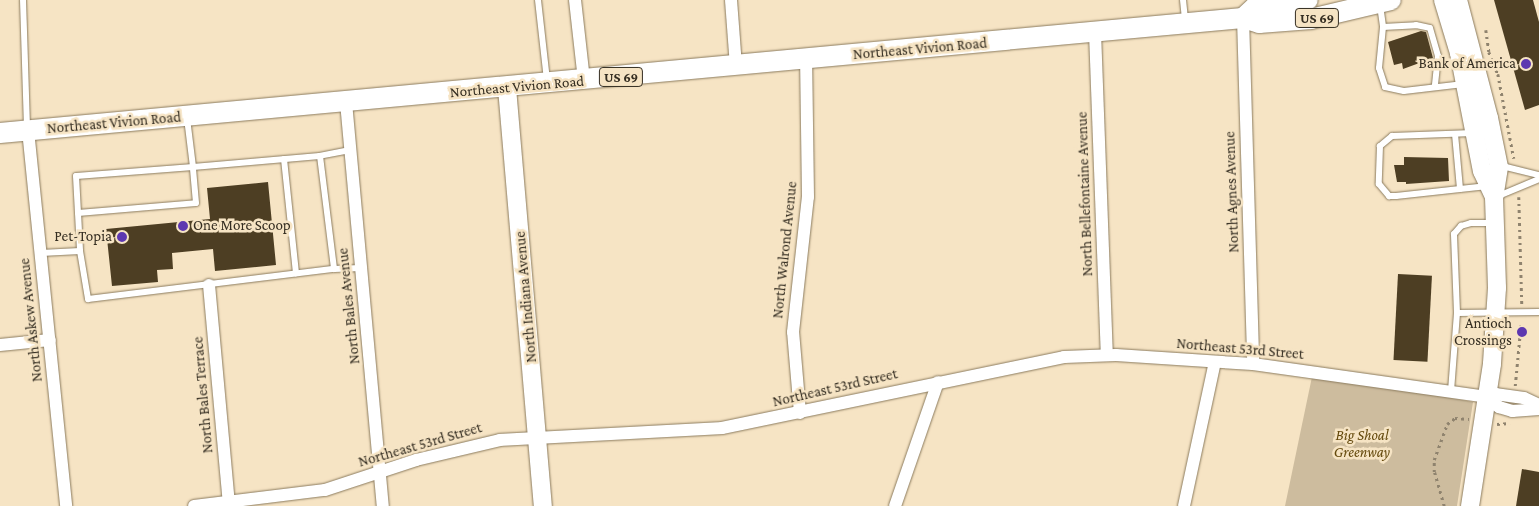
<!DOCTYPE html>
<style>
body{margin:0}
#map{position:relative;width:1539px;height:506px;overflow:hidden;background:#f6e4c4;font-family:"Crimson Pro",serif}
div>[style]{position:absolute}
.green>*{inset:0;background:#cdbc9e}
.building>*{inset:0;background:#4d3e23;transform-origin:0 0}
.path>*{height:2.5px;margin-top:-1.25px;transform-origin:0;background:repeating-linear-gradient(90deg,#8f836e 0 2.5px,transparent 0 6.5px)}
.roads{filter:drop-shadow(0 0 1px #8b7b5e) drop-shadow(0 0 1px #8b7b5e)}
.lane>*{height:6px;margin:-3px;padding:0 3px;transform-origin:3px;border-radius:3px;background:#fff}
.street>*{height:12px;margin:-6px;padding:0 6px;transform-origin:6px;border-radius:6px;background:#fff}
.secondary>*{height:18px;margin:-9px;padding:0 9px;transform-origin:9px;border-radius:9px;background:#fff}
.primary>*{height:20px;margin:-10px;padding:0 10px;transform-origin:10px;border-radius:10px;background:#fff}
.dots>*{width:14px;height:14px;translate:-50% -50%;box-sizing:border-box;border:2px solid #f6e4c4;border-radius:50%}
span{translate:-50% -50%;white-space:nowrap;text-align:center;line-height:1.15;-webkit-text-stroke:5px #f6e4c4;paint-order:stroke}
.shield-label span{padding:1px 4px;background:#f6e4c4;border:1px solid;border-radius:4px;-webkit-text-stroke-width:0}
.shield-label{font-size:14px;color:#342d21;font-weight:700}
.street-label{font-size:15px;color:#342d21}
.poi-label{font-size:15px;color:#342d21}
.right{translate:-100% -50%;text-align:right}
.left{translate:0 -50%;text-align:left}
.park-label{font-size:15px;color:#64490c;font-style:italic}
</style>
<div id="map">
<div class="green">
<i style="clip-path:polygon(1313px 372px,1473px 402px,1457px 506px,1285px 506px)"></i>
</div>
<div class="building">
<i style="clip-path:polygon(1494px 0,1533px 0,1539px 22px,1539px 105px,1525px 110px)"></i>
<i style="clip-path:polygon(1421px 31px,1426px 32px,1433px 58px,1403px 69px,1402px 63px,1394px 65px,1388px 42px)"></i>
<i style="clip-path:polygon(1404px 157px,1448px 158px,1449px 181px,1406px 184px,1406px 182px,1397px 182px,1394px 165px,1404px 165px)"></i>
<i style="clip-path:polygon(268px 182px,276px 265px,215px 271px,213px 249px,172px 253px,173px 269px,157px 270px,158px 282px,112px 286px,106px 229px,210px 219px,207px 188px)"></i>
<i style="left:1398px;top:274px;width:34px;height:86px;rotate:3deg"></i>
<i style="clip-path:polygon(1522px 469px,1539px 472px,1539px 506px,1516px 506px)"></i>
</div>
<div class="path">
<i style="left:1486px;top:30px;width:22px;rotate:82deg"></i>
<i style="left:1489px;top:52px;width:24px;rotate:68deg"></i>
<i style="left:1498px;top:74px;width:86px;rotate:79.3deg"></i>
<i style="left:1519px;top:197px;width:107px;rotate:88.4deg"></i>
<i style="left:1515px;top:386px;width:64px;rotate:-84.6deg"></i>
<i style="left:1497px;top:424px;width:13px;rotate:-4deg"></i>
<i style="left:1444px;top:506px;width:35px;rotate:-106deg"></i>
<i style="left:1434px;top:472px;width:12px;rotate:-90deg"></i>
<i style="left:1434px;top:460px;width:38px;rotate:-70deg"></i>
<i style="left:1447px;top:424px;width:10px;rotate:-37deg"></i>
<i style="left:1455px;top:418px;width:14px;rotate:4deg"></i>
</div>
<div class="roads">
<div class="lane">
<i style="left:23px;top:0;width:127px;rotate:88.2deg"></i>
<i style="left:538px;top:0;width:81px;rotate:83.6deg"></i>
<i style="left:1183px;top:0;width:20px;rotate:84deg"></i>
<i style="left:1380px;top:5px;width:22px;rotate:82deg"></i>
<i style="left:1383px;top:27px;width:41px;rotate:95.6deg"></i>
<i style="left:1379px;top:68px;width:20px;rotate:72deg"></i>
<i style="left:1385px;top:87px;width:19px;rotate:12deg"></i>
<i style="left:1404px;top:91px;width:60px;rotate:-6.7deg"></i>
<i style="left:1383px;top:27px;width:33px;rotate:-3deg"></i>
<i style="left:1416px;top:25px;width:14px;rotate:12deg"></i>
<i style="left:1430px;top:28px;width:29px;rotate:74deg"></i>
<i style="left:1438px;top:56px;width:31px;rotate:96deg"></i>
<i style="left:187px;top:118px;width:49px;rotate:83deg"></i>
<i style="left:193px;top:167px;width:117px;rotate:175.6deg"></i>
<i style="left:76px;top:176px;width:75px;rotate:86.9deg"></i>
<i style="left:80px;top:251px;width:49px;rotate:80.5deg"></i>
<i style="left:88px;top:299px;width:248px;rotate:-7deg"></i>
<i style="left:1473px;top:133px;width:81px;rotate:177.9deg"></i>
<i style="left:1392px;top:136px;width:16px;rotate:140deg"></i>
<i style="left:1380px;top:146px;width:38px;rotate:92deg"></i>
<i style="left:1379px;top:184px;width:16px;rotate:50deg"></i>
<i style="left:1389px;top:196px;width:7px"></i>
<i style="left:1396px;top:196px;width:92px;rotate:-6.3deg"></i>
<i style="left:1455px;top:134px;width:55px;rotate:84.8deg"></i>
<i style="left:350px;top:150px;width:31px;rotate:169deg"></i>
<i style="left:320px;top:156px;width:114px;rotate:82.9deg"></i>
<i style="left:334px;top:269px;width:27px;rotate:-2deg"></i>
<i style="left:284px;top:159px;width:115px;rotate:84deg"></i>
<i style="left:1502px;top:166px;width:38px;rotate:14deg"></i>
<i style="left:1496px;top:197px;width:47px;rotate:-22.7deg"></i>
<i style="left:78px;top:213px;width:118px;rotate:-4.8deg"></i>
<i style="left:196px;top:203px;width:36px;rotate:-95deg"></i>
<i style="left:193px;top:167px;width:127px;rotate:-5deg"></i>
<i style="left:41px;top:253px;width:39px;rotate:-3deg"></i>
<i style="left:1457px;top:313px;width:82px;rotate:-0.7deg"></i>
<i style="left:1451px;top:391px;width:78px;rotate:-85.6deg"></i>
<i style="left:1457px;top:313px;width:79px;rotate:-92.2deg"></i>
<i style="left:1454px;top:234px;width:11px;rotate:-49deg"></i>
<i style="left:1461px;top:226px;width:10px;rotate:-17deg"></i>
<i style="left:1471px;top:223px;width:22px"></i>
</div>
<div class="street">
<i style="left:575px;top:0;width:81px;rotate:83.6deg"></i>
<i style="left:731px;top:0;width:66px;rotate:85.7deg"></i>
<i style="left:1243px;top:18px;width:346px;rotate:88.3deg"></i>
<i style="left:1095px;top:32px;width:323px;rotate:87.9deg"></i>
<i style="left:346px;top:102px;width:406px;rotate:84.8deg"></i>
<i style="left:28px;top:130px;width:378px;rotate:84.2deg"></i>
<i style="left:209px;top:285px;width:219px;rotate:84.8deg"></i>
<i style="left:0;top:345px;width:50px;rotate:-5.7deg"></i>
<i style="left:1487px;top:397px;width:16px;rotate:40deg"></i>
<i style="left:1499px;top:407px;width:14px;rotate:17deg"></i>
<i style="left:1512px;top:411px;width:27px;rotate:-4deg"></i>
<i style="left:800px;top:413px;width:81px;rotate:-94.9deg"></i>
<i style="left:793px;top:332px;width:136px;rotate:-83.7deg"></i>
<i style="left:808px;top:197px;width:138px;rotate:-90.8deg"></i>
<i style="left:194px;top:506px;width:132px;rotate:-7deg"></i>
<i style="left:325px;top:490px;width:96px;rotate:-18.2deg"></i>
<i style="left:416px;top:460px;width:86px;rotate:-13.4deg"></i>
<i style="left:500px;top:440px;width:222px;rotate:-3.1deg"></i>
<i style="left:722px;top:428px;width:349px;rotate:-11.7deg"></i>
<i style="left:1064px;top:357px;width:52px;rotate:-2.2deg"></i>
<i style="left:1116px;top:355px;width:137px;rotate:3.8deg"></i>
<i style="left:1253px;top:364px;width:236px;rotate:8deg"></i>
<i style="left:1487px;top:397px;width:9px;rotate:-21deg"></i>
<i style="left:1495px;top:394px;width:29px;rotate:8deg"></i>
<i style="left:1524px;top:398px;width:17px;rotate:25deg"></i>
<i style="left:895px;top:506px;width:131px;rotate:-70.9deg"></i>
<i style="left:1184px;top:506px;width:147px;rotate:-77.9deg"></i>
</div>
<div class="secondary">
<i style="left:1443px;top:0;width:55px;rotate:73.2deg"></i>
<i style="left:1459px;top:53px;width:120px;rotate:79deg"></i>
<i style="left:1482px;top:171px;width:29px;rotate:65deg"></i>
<i style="left:1458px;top:0;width:122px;rotate:75.3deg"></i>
<i style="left:1489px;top:118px;width:50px;rotate:78.5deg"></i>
<i style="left:1499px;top:167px;width:30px;rotate:99deg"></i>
<i style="left:1494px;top:197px;width:91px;rotate:88.1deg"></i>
<i style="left:1497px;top:288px;width:76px;rotate:93.8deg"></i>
<i style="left:1492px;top:364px;width:144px;rotate:98.8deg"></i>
<i style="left:507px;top:88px;width:420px;rotate:85.1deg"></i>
</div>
<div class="primary">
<i style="left:1243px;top:18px;width:18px;rotate:-43deg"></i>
<i style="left:1256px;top:6px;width:52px;rotate:-6.6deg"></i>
<i style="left:0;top:133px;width:1248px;rotate:-5.29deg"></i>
<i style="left:1243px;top:18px;width:17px;rotate:17deg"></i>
<i style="left:1259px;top:23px;width:52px;rotate:-4.4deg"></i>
<i style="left:1311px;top:19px;width:82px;rotate:-13.4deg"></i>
</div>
</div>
<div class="dots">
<i style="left:1526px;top:64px;background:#5d38b0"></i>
<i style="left:183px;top:226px;background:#5d38b0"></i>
<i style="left:122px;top:237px;background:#5d38b0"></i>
<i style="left:1522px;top:332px;background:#5d38b0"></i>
</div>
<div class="shield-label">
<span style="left:1317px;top:18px">US 69</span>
<span style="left:621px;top:77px">US 69</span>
</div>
<div class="street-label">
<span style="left:920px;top:49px;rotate:-5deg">Northeast Vivion Road</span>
<span style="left:517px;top:87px;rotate:-5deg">Northeast Vivion Road</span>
<span style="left:114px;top:123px;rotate:-5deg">Northeast Vivion Road</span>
<span style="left:1232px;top:192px;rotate:-92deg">North Agnes Avenue</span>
<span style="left:1085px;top:194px;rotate:-92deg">North Bellefontaine Avenue</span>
<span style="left:785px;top:250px;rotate:-84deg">North Walrond Avenue</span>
<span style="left:526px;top:297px;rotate:-95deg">North Indiana Avenue</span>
<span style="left:349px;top:306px;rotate:-96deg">North Bales Avenue</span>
<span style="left:31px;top:320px;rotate:-96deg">North Askew Avenue</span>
<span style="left:1240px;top:349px;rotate:5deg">Northeast 53rd Street</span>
<span style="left:835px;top:388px;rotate:-13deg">Northeast 53rd Street</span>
<span style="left:203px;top:395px;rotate:-95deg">North Bales Terrace</span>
<span style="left:420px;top:445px;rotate:-16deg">Northeast 53rd Street</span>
</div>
<div class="poi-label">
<span class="right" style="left:1516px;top:64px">Bank of America</span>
<span class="left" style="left:193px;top:226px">One More Scoop</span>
<span class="right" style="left:112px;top:237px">Pet-Topia</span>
<span class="right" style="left:1512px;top:332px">Antioch<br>Crossings</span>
</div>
<div class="park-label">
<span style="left:1362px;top:444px">Big Shoal<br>Greenway</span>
</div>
</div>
